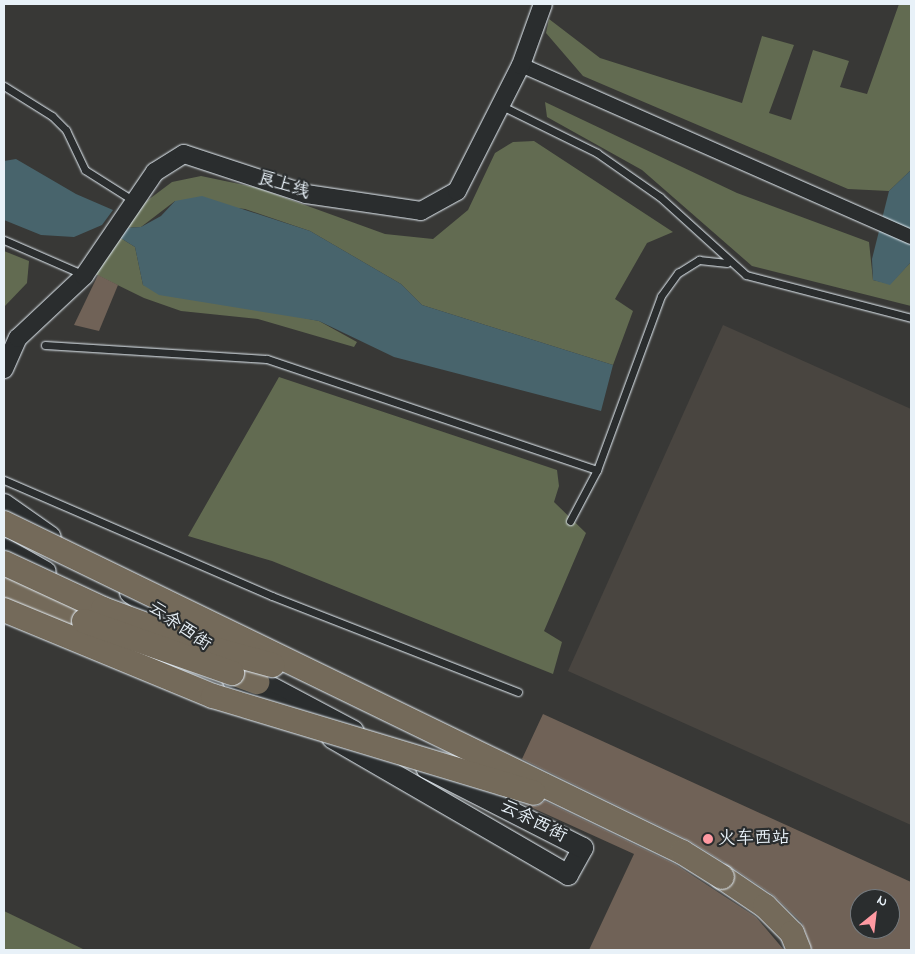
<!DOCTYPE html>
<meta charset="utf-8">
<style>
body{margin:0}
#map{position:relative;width:915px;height:954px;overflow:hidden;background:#383836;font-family:"Indie Flower","LXGW WenKai TC",sans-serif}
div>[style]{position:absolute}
.built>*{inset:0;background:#494540}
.green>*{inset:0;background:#626b51}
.water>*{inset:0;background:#48646c}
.building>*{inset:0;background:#706257}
.roads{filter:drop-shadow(0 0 1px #e8f1f8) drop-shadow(0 0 1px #e8f1f8)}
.service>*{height:7px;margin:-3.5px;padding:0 3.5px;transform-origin:3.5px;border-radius:3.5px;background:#2a2d2e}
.minor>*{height:14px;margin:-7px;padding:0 7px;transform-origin:7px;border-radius:7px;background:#2a2d2e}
.tertiary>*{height:18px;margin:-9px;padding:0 9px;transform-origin:9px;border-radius:9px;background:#2a2d2e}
.secondary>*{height:20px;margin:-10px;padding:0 10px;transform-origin:10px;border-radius:10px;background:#2a2d2e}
.trunk>*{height:24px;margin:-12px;padding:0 12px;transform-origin:12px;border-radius:12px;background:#746a5a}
.bridges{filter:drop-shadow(0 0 1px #e8f1f8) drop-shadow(0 0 1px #e8f1f8)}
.trunk-bridge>*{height:24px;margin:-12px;padding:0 12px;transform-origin:12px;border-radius:12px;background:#746a5a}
.dots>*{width:14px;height:14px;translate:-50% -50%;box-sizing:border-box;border:2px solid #2a2d2e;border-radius:50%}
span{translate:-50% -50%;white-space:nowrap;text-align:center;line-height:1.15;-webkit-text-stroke:4.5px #2a2d2e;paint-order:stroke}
.street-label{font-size:18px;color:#e8f1f8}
.poi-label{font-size:18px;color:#e8f1f8}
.left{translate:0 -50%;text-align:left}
.frame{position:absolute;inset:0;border:5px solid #e8f1f8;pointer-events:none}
.north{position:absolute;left:850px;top:889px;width:50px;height:50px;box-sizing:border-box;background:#2a2d2e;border:1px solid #767b7f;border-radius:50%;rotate:29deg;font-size:14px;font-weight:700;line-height:20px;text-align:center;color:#e8f1f8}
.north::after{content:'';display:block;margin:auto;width:18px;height:22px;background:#ff9aa2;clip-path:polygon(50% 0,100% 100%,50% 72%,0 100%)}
</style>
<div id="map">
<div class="built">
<i style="clip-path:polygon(723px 325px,911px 409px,911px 825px,568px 671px)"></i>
</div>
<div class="green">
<i style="clip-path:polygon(899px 4px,911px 4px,911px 170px,889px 191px,848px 189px,583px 76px,546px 33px,549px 19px,600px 58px,742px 103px,762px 36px,794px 45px,769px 113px,791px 120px,813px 50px,849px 61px,840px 87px,867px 94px)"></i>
<i style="clip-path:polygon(545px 102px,737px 193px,869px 242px,873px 280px,890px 284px,911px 262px,911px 306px,752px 266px,642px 170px,547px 117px)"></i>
<i style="clip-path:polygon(534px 141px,673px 232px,647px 243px,615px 299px,633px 311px,613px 365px,422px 305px,401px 284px,310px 231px,245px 209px,175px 201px,141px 227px,124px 228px,144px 203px,172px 182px,201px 176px,258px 188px,385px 234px,433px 239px,468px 210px,495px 153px,513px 142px)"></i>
<i style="clip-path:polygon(119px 237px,135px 247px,143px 285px,319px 321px,357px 342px,354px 347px,258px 319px,181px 311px,144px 298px,95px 274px)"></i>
<i style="clip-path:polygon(4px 251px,29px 261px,27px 283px,4px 307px)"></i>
<i style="clip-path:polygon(279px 377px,557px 470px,559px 486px,554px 502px,586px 533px,544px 631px,562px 642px,553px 674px,272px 561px,188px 536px)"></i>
<i style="clip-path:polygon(4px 911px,85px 950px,4px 950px)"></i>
</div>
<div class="water">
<i style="clip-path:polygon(16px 159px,76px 194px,113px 210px,102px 225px,74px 237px,41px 235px,4px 220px,4px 161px)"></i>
<i style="clip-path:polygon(911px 170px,911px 262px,890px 285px,873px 280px,872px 259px,889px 191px)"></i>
<i style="clip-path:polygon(202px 196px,310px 231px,401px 284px,422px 305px,613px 365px,601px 411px,394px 357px,319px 321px,159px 295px,143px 285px,135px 247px,119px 237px,124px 228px,141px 227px,161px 216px,175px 201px)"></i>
</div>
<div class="building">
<i style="clip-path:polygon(98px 275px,118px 285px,99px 331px,74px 325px)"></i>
<i style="clip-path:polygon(evenodd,543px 714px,911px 882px,911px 950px,812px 950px,802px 923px,773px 895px,730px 866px,688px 840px,522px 759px,543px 714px,860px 899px,890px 899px,890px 929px,860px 929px,860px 899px)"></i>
<i style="clip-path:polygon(545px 801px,675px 864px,756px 917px,784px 950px,589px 950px,634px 854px,524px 804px,537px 806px)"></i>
</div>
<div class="roads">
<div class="service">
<i style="left:4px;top:86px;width:57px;rotate:32deg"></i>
<i style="left:52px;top:116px;width:20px;rotate:45deg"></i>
<i style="left:66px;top:130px;width:44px;rotate:64.6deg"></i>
<i style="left:85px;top:170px;width:58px;rotate:32.3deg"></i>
<i style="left:502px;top:106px;width:106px;rotate:26.3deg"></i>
<i style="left:597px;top:153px;width:77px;rotate:34.9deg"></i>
<i style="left:660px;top:197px;width:116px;rotate:42.2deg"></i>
<i style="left:746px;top:275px;width:171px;rotate:14.6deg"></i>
<i style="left:4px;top:240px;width:87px;rotate:23.6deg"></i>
<i style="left:45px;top:345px;width:222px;rotate:3.6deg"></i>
<i style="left:267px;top:359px;width:348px;rotate:18.6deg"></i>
<i style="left:4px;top:480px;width:292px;rotate:23.4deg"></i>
<i style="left:272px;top:596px;width:264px;rotate:21.3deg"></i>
<i style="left:570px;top:521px;width:58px;rotate:-62.1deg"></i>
<i style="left:597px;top:470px;width:185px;rotate:-69.8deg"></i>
<i style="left:661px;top:296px;width:29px;rotate:-54deg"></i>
<i style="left:678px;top:273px;width:25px;rotate:-32deg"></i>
<i style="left:699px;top:260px;width:28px;rotate:6deg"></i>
</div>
<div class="minor">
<i style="left:521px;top:65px;width:426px;rotate:23.8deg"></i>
</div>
<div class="tertiary">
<i style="left:4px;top:369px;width:34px;rotate:-66deg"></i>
<i style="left:18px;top:338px;width:91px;rotate:-43.2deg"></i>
<i style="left:84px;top:276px;width:126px;rotate:-55.7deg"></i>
<i style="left:155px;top:172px;width:34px;rotate:-32deg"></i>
<i style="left:184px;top:154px;width:128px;rotate:18.2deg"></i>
<i style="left:306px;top:194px;width:116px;rotate:8.4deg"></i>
<i style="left:421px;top:211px;width:41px;rotate:-29.1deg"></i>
<i style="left:457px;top:191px;width:141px;rotate:-63.1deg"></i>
<i style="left:521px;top:65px;width:65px;rotate:-70.2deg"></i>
</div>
<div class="secondary">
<i style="left:4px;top:504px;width:57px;rotate:35.1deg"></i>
<i style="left:4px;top:548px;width:48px;rotate:29.7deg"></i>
<i style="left:130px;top:593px;width:75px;rotate:34.7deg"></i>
<i style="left:245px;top:673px;width:123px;rotate:28deg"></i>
<i style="left:233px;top:681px;width:63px;rotate:29.4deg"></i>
<i style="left:332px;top:738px;width:273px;rotate:30.1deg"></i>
<i style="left:568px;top:875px;width:31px;rotate:-61deg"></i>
<i style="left:583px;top:848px;width:176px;rotate:-153deg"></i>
</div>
<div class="trunk">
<i style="left:4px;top:585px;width:88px;rotate:24.2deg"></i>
<i style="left:232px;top:673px;width:27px;rotate:20deg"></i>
<i style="left:722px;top:877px;width:52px;rotate:34deg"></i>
<i style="left:765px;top:906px;width:38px;rotate:45deg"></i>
<i style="left:792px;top:933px;width:18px;rotate:68deg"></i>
</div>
</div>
<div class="bridges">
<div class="trunk-bridge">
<i style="left:4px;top:523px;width:754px;rotate:25.89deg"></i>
<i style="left:682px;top:852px;width:47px;rotate:32deg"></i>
<i style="left:4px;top:563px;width:109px;rotate:24.9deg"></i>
<i style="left:103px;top:609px;width:107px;rotate:20.3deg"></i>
<i style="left:203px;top:646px;width:72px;rotate:15.4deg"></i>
<i style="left:4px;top:610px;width:226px;rotate:22.4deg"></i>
<i style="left:213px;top:696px;width:335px;rotate:16.8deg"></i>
<i style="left:84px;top:621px;width:157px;rotate:19.4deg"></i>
</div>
</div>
<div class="dots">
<i style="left:708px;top:839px;background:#ff9aa2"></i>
</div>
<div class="street-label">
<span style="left:283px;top:186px;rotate:17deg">良上线</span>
<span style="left:179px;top:627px;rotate:35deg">云余西街</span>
<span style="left:533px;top:822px;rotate:27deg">云余西街</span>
</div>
<div class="poi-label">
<span class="left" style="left:718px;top:839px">火车西站</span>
</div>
<div class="frame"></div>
<div class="north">N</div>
</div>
